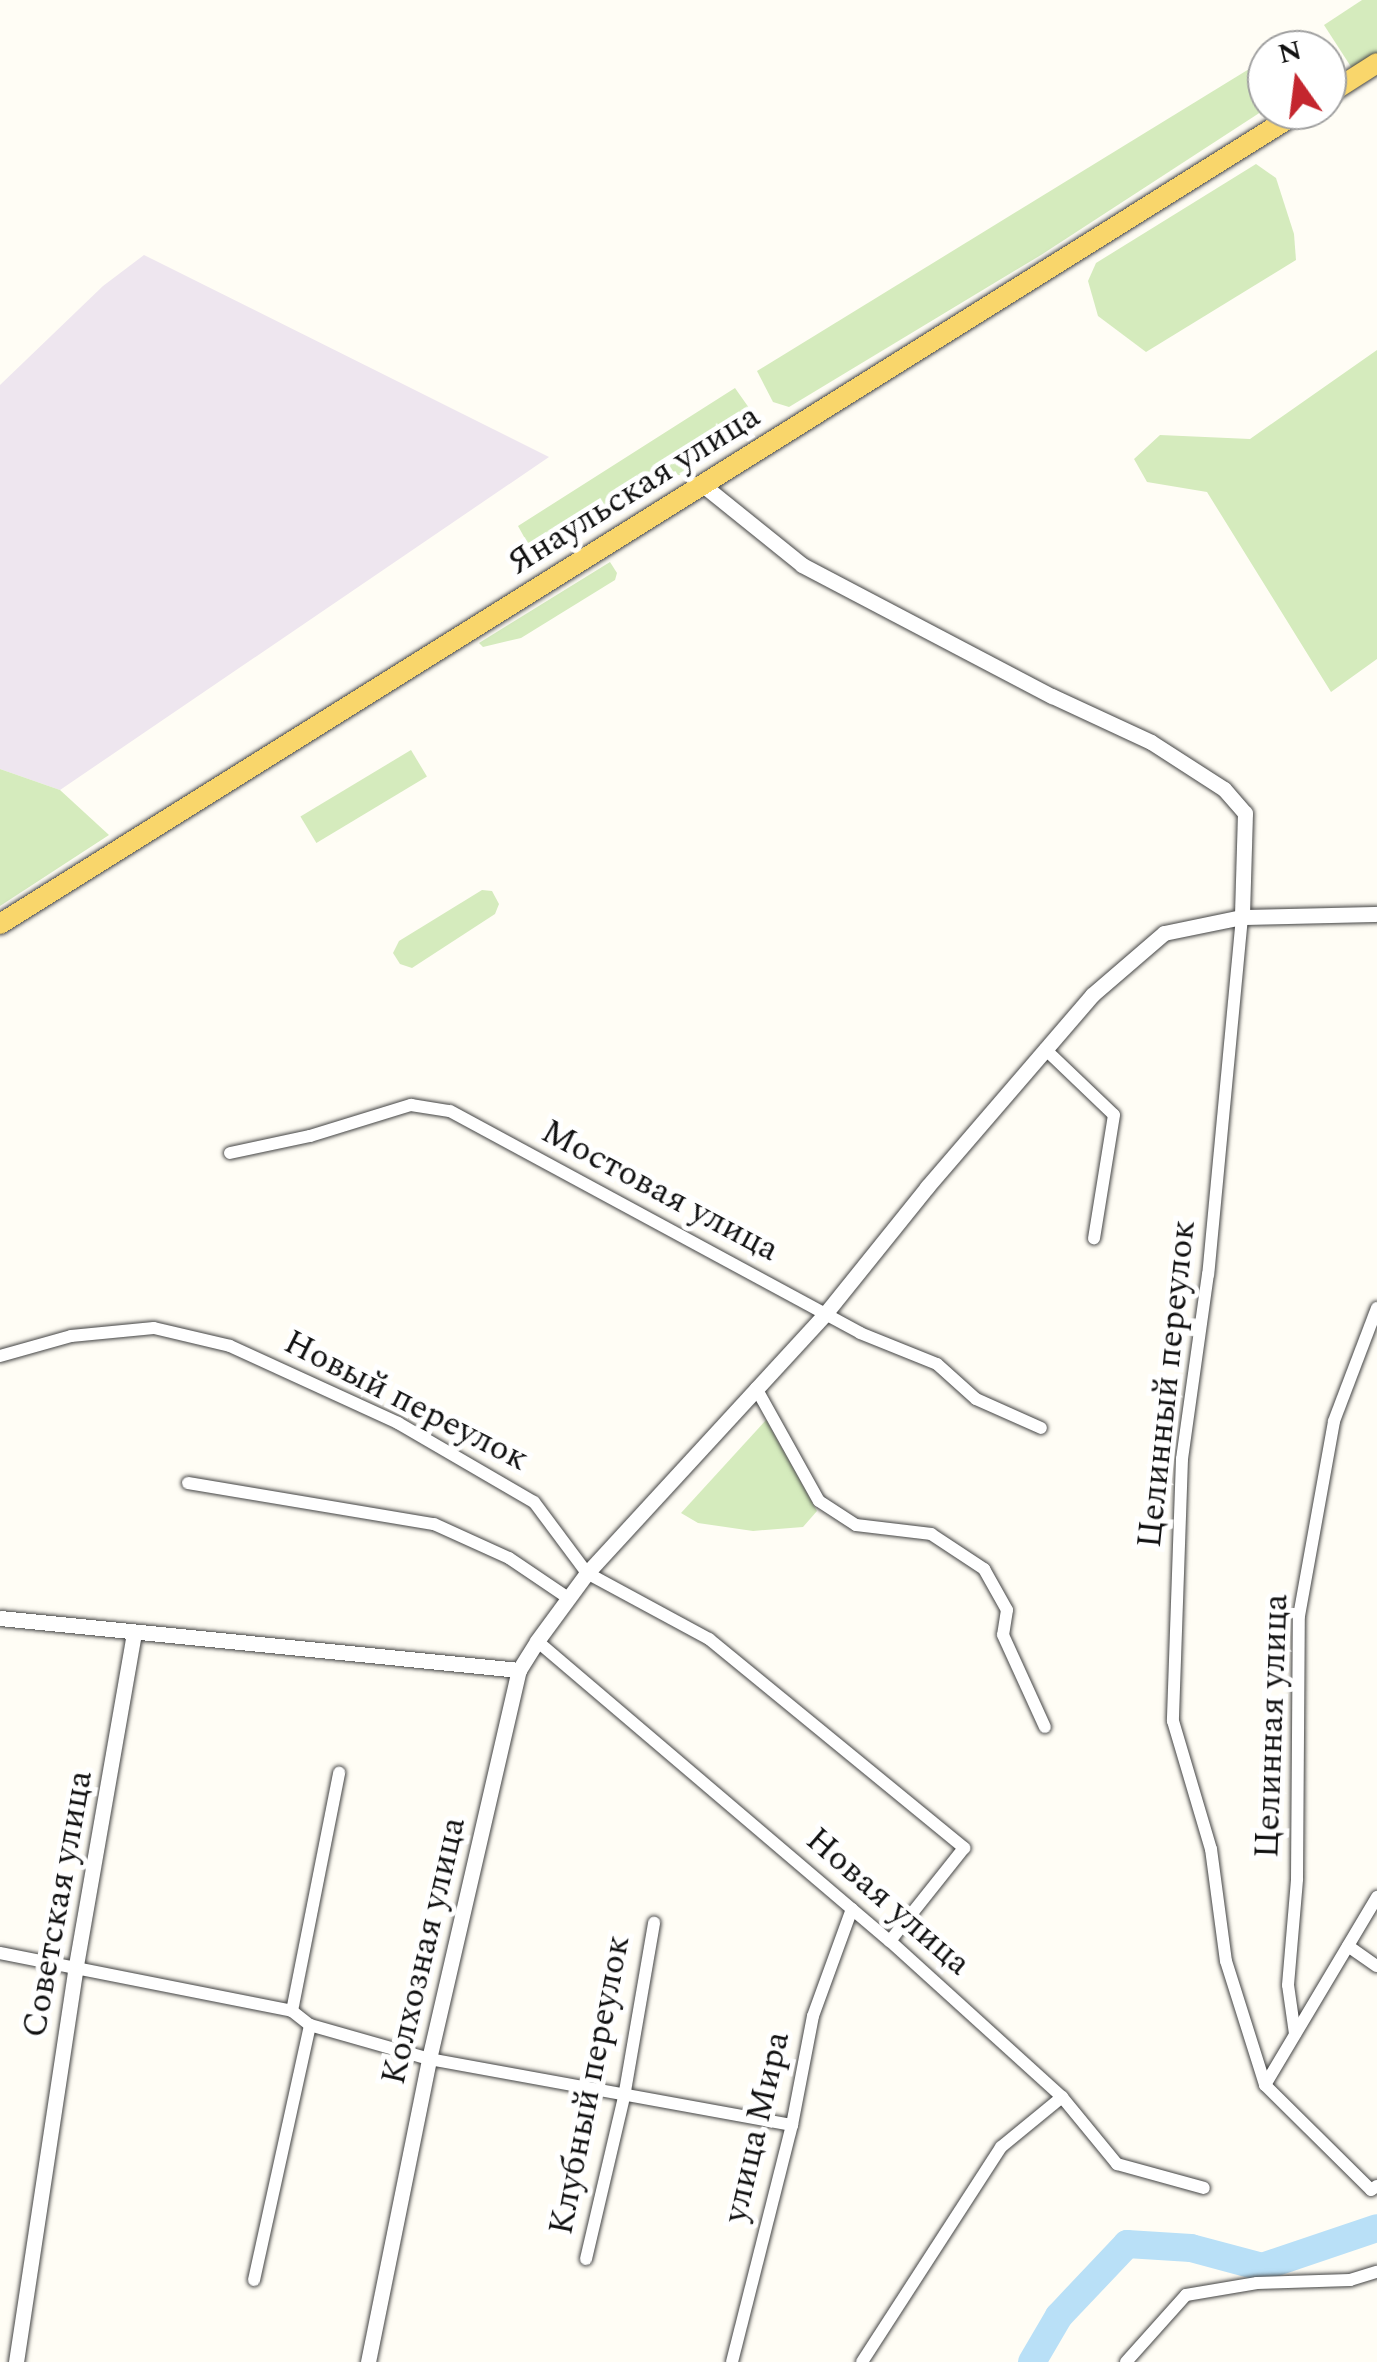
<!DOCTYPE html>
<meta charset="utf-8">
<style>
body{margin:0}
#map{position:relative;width:1377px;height:2362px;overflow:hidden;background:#fffdf5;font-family:Spectral,serif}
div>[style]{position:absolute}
.industrial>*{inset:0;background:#eee6ef}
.green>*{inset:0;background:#d5ebbd;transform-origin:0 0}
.river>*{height:28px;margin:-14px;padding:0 14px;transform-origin:14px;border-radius:14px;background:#b9e0f7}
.roads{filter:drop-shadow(0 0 2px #444) drop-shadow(0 0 2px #444)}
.minor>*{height:12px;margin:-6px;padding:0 6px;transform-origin:6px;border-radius:6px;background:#fff}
.tertiary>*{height:15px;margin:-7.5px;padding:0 7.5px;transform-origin:7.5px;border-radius:7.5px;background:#fff}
.primary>*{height:20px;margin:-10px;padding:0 10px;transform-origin:10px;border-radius:10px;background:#f9d66b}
span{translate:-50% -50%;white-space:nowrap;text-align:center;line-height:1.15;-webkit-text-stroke:10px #fff;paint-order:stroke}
.street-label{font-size:35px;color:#111}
.north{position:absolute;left:1247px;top:30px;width:100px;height:100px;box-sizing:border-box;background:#fff;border:2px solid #a0a0a0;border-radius:50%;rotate:346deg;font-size:28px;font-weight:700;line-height:40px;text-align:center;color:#111}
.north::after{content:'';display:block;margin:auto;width:35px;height:45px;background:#c4262e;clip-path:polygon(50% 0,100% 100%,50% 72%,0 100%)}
</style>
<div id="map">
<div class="industrial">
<i style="clip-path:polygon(144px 255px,549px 457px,60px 790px,0 769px,0 385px,103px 286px)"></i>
</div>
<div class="green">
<i style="clip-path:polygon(1362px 0,1377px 0,1377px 59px,1355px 73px,1324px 25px)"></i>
<i style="clip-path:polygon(1267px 58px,1267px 108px,1041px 255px,789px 407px,773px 402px,757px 371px)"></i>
<i style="clip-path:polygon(1256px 164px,1276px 178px,1294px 234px,1296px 260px,1146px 352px,1098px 316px,1088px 281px,1096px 263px)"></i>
<i style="clip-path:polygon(1377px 350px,1377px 659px,1331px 692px,1207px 492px,1147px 482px,1134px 459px,1160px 435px,1250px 439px)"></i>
<i style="clip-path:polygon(735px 388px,754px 415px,750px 431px,680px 475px,659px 474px,640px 487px,622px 511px,558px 552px,533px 553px,518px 526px)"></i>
<i style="clip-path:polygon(610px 562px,617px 573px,615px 580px,521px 638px,483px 647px,479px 643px)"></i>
<i style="left:411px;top:750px;width:31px;height:129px;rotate:59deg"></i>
<i style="clip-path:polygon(0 769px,60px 790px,109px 835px,0 906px)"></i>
<i style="clip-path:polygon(482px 890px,492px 891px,499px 904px,495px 914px,412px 968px,400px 964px,393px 953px,399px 941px)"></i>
<i style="clip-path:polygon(766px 1420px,817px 1511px,803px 1527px,753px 1531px,698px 1523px,681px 1513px)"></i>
</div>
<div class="river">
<i style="left:1032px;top:2362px;width:53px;rotate:-59.6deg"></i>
<i style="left:1059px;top:2316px;width:99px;rotate:-46.6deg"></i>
<i style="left:1127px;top:2244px;width:64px;rotate:3.6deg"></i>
<i style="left:1191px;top:2248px;width:73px;rotate:15deg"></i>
<i style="left:1262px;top:2267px;width:121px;rotate:-18.7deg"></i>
</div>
<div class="roads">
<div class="minor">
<i style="left:1242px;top:917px;width:359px;rotate:95.4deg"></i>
<i style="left:1208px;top:1274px;width:187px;rotate:98deg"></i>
<i style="left:1182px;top:1459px;width:262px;rotate:92deg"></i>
<i style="left:1173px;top:1721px;width:134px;rotate:73.5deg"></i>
<i style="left:1211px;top:1849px;width:113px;rotate:82.4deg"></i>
<i style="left:1226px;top:1961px;width:130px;rotate:72.5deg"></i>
<i style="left:1265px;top:2085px;width:149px;rotate:44.7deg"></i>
<i style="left:1371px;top:2190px;width:7px;rotate:-34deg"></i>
<i style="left:1045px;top:1049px;width:95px;rotate:43.7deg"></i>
<i style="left:1114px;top:1115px;width:125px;rotate:99.2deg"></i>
<i style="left:230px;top:1153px;width:82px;rotate:-12deg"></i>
<i style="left:310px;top:1136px;width:106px;rotate:-17.1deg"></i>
<i style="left:411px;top:1105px;width:39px;rotate:9deg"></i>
<i style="left:450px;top:1111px;width:466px;rotate:28.4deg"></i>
<i style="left:860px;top:1333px;width:83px;rotate:21.9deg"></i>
<i style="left:937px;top:1364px;width:52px;rotate:41.9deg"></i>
<i style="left:976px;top:1399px;width:71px;rotate:24deg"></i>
<i style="left:0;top:1356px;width:74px;rotate:-15.7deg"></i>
<i style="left:71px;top:1336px;width:83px;rotate:-5.5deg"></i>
<i style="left:154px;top:1328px;width:78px;rotate:13.3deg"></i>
<i style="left:230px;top:1346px;width:185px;rotate:24.6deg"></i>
<i style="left:398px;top:1423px;width:157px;rotate:30.2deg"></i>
<i style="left:534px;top:1502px;width:89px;rotate:53.3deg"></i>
<i style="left:587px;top:1573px;width:139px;rotate:28.4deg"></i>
<i style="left:709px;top:1639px;width:330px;rotate:39.3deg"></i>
<i style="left:964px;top:1848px;width:119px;rotate:128.5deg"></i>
<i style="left:756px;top:1388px;width:129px;rotate:60.9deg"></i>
<i style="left:819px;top:1501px;width:44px;rotate:33deg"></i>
<i style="left:856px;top:1525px;width:76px;rotate:6.8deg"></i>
<i style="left:931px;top:1534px;width:64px;rotate:33.4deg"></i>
<i style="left:984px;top:1569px;width:47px;rotate:60.7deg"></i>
<i style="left:1007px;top:1610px;width:25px;rotate:99deg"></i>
<i style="left:1003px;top:1635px;width:101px;rotate:65.5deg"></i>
<i style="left:188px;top:1483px;width:249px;rotate:9.5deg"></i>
<i style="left:434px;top:1524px;width:82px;rotate:24.4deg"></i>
<i style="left:509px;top:1558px;width:71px;rotate:34.1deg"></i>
<i style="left:537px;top:1641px;width:463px;rotate:40.4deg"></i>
<i style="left:890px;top:1941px;width:232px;rotate:42.2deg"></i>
<i style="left:1062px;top:2097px;width:87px;rotate:50.6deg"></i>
<i style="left:1117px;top:2164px;width:90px;rotate:15.4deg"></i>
<i style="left:1348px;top:1946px;width:35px;rotate:35deg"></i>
<i style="left:0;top:1953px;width:298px;rotate:11.2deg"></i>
<i style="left:292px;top:2011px;width:23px;rotate:38deg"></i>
<i style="left:310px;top:2025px;width:124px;rotate:15.9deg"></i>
<i style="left:429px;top:2059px;width:369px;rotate:10.3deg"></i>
<i style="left:292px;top:2011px;width:243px;rotate:-78.8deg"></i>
<i style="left:1295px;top:2034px;width:49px;rotate:-98.1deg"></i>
<i style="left:1288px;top:1985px;width:106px;rotate:-85.1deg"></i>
<i style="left:1297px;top:1879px;width:263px;rotate:-89.6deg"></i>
<i style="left:1299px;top:1616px;width:198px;rotate:-79.8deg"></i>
<i style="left:1334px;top:1421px;width:121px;rotate:-69.2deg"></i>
<i style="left:1265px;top:2085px;width:219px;rotate:-59.2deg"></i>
<i style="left:586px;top:2259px;width:166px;rotate:-76.8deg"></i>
<i style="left:624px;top:2097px;width:177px;rotate:-80.2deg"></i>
<i style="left:254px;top:2280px;width:261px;rotate:-77.6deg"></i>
<i style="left:732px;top:2362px;width:244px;rotate:-75.8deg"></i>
<i style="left:792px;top:2125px;width:111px;rotate:-79.1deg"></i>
<i style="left:813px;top:2016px;width:114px;rotate:-70deg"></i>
<i style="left:862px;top:2362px;width:256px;rotate:-57.1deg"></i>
<i style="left:1001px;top:2147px;width:79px;rotate:-39.3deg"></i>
<i style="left:1126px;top:2362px;width:90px;rotate:-48.2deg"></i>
<i style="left:1186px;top:2295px;width:72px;rotate:-9.6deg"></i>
<i style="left:1257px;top:2283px;width:93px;rotate:-1.8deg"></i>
<i style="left:1350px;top:2280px;width:28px;rotate:-17deg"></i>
</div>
<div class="tertiary">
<i style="left:703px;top:485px;width:127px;rotate:38.9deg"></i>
<i style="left:802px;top:565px;width:282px;rotate:27.7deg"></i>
<i style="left:1052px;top:696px;width:109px;rotate:24.9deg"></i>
<i style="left:1151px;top:742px;width:87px;rotate:32.8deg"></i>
<i style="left:1224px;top:789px;width:32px;rotate:49deg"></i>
<i style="left:1245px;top:813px;width:104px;rotate:91.7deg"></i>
<i style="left:0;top:1618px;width:522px;rotate:5.72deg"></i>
<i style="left:16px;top:2362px;width:395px;rotate:-81.4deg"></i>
<i style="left:75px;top:1971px;width:342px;rotate:-80.1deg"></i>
<i style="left:368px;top:2362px;width:309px;rotate:-78.6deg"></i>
<i style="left:429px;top:2059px;width:399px;rotate:-77deg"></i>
<i style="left:519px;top:1670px;width:34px;rotate:-58deg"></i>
<i style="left:537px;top:1641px;width:84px;rotate:-53.7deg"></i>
<i style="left:587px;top:1573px;width:352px;rotate:-47.4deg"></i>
<i style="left:825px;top:1314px;width:163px;rotate:-51.2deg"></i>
<i style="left:927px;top:1187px;width:253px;rotate:-49.3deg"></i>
<i style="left:1092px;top:995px;width:95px;rotate:-40.7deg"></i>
<i style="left:1164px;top:933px;width:80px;rotate:-11.6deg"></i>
<i style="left:1242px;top:917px;width:135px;rotate:-1.3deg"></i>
</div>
<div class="primary">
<i style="left:1327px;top:95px;width:59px;rotate:-32.6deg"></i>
<i style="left:0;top:924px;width:1536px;rotate:-32.01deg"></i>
</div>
</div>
<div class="street-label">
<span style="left:634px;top:490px;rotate:-32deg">Янаульская улица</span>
<span style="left:660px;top:1191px;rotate:28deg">Мостовая улица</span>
<span style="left:1167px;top:1384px;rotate:-84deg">Целинный переулок</span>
<span style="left:406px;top:1401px;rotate:27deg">Новый переулок</span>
<span style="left:1272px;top:1726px;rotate:-88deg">Целинная улица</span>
<span style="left:888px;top:1902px;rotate:41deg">Новая улица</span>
<span style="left:58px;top:1904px;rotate:-80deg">Советская улица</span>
<span style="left:424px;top:1951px;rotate:-77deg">Колхозная улица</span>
<span style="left:590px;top:2085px;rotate:-79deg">Клубный переулок</span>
<span style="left:757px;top:2127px;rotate:-77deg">улица Мира</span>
</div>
<div class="north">N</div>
</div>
